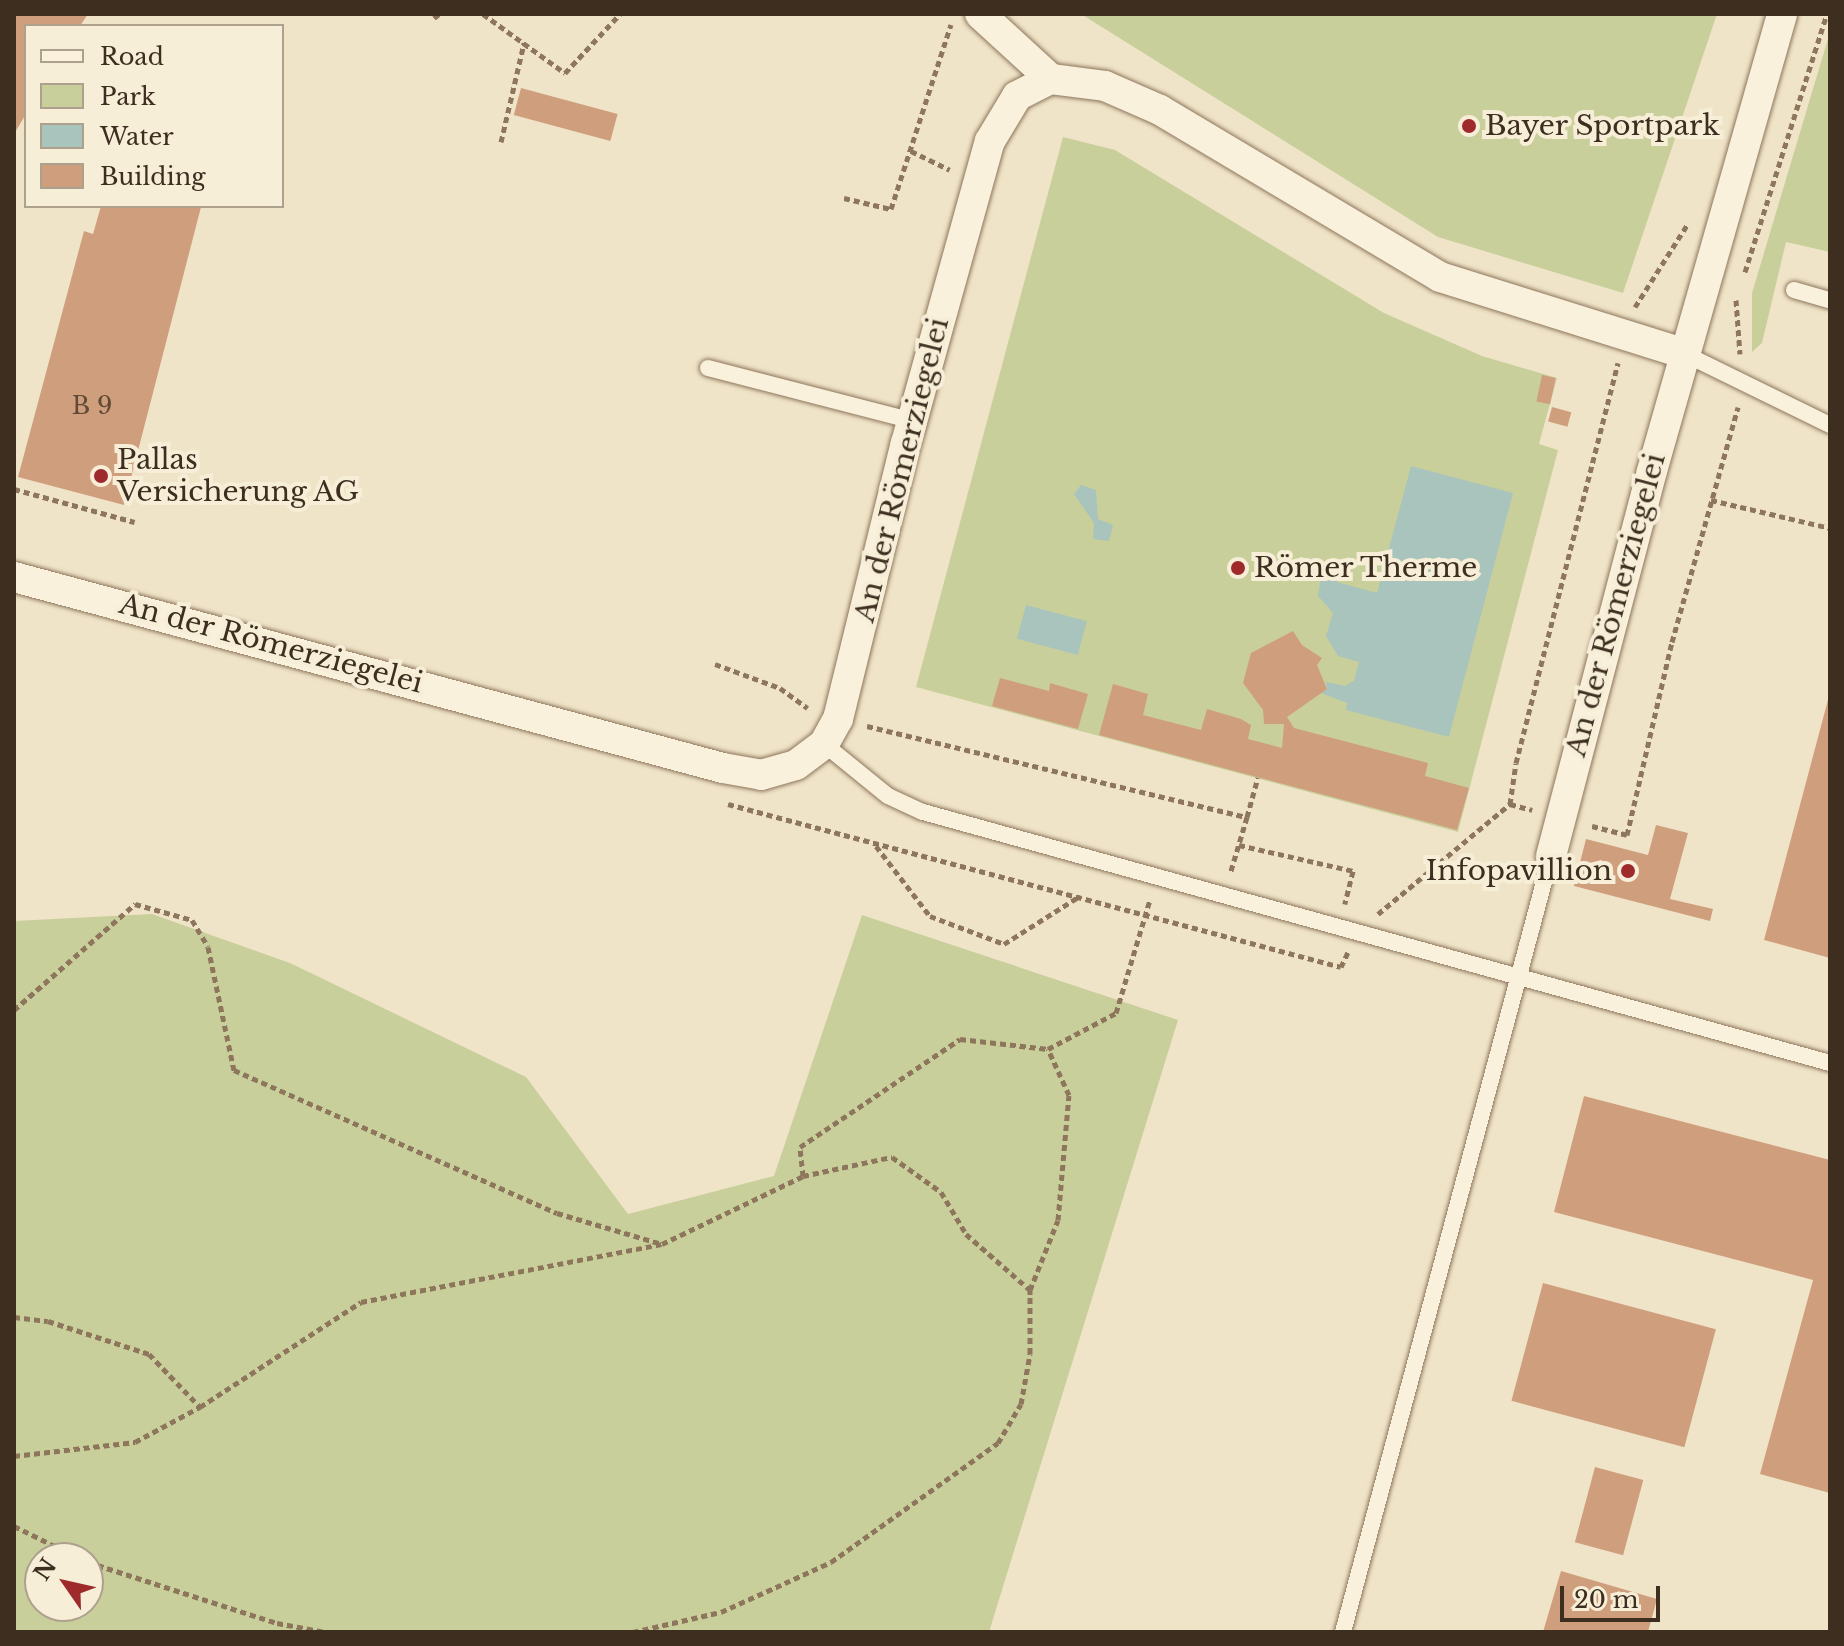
<!DOCTYPE html>
<meta charset="utf-8">
<style>
body{margin:0}
#map{position:relative;width:1844px;height:1646px;overflow:hidden;background:#f0e4c8;font-family:"Libre Baskerville",serif}
div>[style]{position:absolute}
.green>*{inset:0;background:#c9cf9b}
.water>*{inset:0;background:#a9c4bc;transform-origin:0 0}
.building>*{inset:0;background:#cf9f7d;transform-origin:0 0}
.path>*{height:5px;margin-top:-2.5px;transform-origin:0;background:repeating-linear-gradient(90deg,#8d765c 0 6px,transparent 0 10px)}
.roads{filter:drop-shadow(0 0 2px #8d765c) drop-shadow(0 0 2px #8d765c)}
.lane>*{height:16px;margin:-8px;padding:0 8px;transform-origin:8px;border-radius:8px;background:#faf1dc}
.street>*{height:30px;margin:-15px;padding:0 15px;transform-origin:15px;border-radius:15px;background:#faf1dc}
.dots>*{width:22px;height:22px;translate:-50% -50%;box-sizing:border-box;border:4px solid #f7eed8;border-radius:50%}
span{translate:-50% -50%;white-space:nowrap;text-align:center;line-height:1.15;-webkit-text-stroke:8px #f7eed8;paint-order:stroke}
.number-label{font-size:24px;color:#624a37}
.number-label span{-webkit-text-stroke-width:0}
.poi-label{font-size:28px;color:#3d2e20}
.left{translate:0 -50%;text-align:left}
.right{translate:-100% -50%;text-align:right}
.street-label{font-size:28px;color:#3d2e20}
.frame{position:absolute;inset:0;border:16px solid #3d2e20;pointer-events:none}
.legend{position:absolute;left:24px;top:24px;width:260px;height:184px;box-sizing:border-box;background:#f7eed8;border:2px solid #ada18e;margin:0;padding:10px 14px;list-style:none;font-size:24px;color:#3d2e20}
.legend li{display:flex;align-items:center;gap:16px;height:40px}
.legend b{width:40px;border:2px solid #ada18e}
.north{position:absolute;left:24px;top:1542px;width:80px;height:80px;box-sizing:border-box;background:#f7eed8;border:2px solid #ada18e;border-radius:50%;rotate:304deg;font-size:22px;font-weight:700;line-height:32px;text-align:center;color:#3d2e20}
.north::after{content:'';display:block;margin:auto;width:28px;height:36px;background:#9e2a2b;clip-path:polygon(50% 0,100% 100%,50% 72%,0 100%)}
.scale{position:absolute;left:1560px;top:1586px;width:100px;height:36px;box-sizing:border-box;border:4px solid #3d2e20;border-top:0;padding-left:10px;font-size:24px;line-height:28px;white-space:nowrap;color:#3d2e20;-webkit-text-stroke:6px #f7eed8;paint-order:stroke}
</style>
<div id="map">
<div class="green">
<i style="clip-path:polygon(1081px 14px,1717px 14px,1623px 293px,1438px 237px)"></i>
<i style="clip-path:polygon(1830px 32px,1830px 252px,1786px 242px,1762px 343px,1752px 352px,1752px 293px)"></i>
<i style="clip-path:polygon(1063px 137px,1115px 150px,1384px 313px,1482px 356px,1557px 378px,1539px 444px,1558px 450px,1458px 832px,916px 687px)"></i>
<i style="clip-path:polygon(evenodd,152px 914px,290px 963px,526px 1077px,628px 1214px,774px 1176px,862px 915px,1178px 1020px,989px 1632px,14px 1632px,14px 921px,152px 914px,88px 1558px,88px 1606px,40px 1606px,40px 1558px,88px 1558px)"></i>
</div>
<div class="water">
<i style="clip-path:polygon(1411px 466px,1513px 493px,1449px 737px,1346px 710px,1347px 703px,1321px 693px,1327px 689px,1326px 682px,1345px 686px,1354px 681px,1359px 662px,1338px 656px,1326px 636px,1333px 613px,1318px 596px,1321px 576px,1330px 571px,1337px 582px,1377px 593px)"></i>
<i style="clip-path:polygon(1081px 485px,1096px 490px,1098px 519px,1113px 525px,1109px 541px,1093px 539px,1094px 523px,1074px 494px)"></i>
<i style="left:1026px;top:605px;width:63px;height:35px;rotate:15deg"></i>
</div>
<div class="building">
<i style="clip-path:polygon(14px 14px,88px 14px,80px 26px,26px 26px,26px 114px,14px 134px)"></i>
<i style="left:521px;top:88px;width:100px;height:28px;rotate:15deg"></i>
<i style="clip-path:polygon(101px 206px,201px 207px,124px 505px,18px 477px,84px 231px,93px 234px)"></i>
<i style="left:1542px;top:375px;width:14px;height:27px;rotate:12deg"></i>
<i style="left:1552px;top:407px;width:20px;height:15px;rotate:15deg"></i>
<i style="clip-path:polygon(1293px 631px,1302px 645px,1322px 658px,1317px 665px,1327px 689px,1287px 717px,1294px 728px,1428px 763px,1425px 776px,1469px 788px,1457px 830px,1099px 735px,1113px 684px,1148px 694px,1143px 715px,1201px 730px,1207px 709px,1241px 719px,1251px 725px,1248px 739px,1282px 748px,1284px 724px,1264px 724px,1263px 710px,1243px 683px,1251px 653px)"></i>
<i style="clip-path:polygon(1000px 678px,1049px 691px,1050px 683px,1088px 694px,1078px 729px,992px 706px)"></i>
<i style="clip-path:polygon(1829px 696px,1830px 696px,1830px 958px,1764px 940px)"></i>
<i style="clip-path:polygon(1656px 825px,1688px 833px,1670px 899px,1713px 909px,1710px 921px,1574px 886px,1586px 839px,1648px 855px)"></i>
<i style="clip-path:polygon(1584px 1096px,1830px 1160px,1830px 1493px,1760px 1474px,1813px 1280px,1554px 1212px)"></i>
<i style="left:1543px;top:1283px;width:179px;height:122px;rotate:15deg"></i>
<i style="left:1595px;top:1467px;width:50px;height:78px;rotate:15deg"></i>
<i style="clip-path:polygon(1561px 1571px,1657px 1599px,1648px 1632px,1543px 1632px)"></i>
</div>
<div class="path">
<i style="left:483px;top:14px;width:101px;rotate:35.7deg"></i>
<i style="left:565px;top:73px;width:81px;rotate:-47deg"></i>
<i style="left:434px;top:18px;width:6px;rotate:-39deg"></i>
<i style="left:501px;top:142px;width:102px;rotate:-76.9deg"></i>
<i style="left:911px;top:151px;width:43px;rotate:26deg"></i>
<i style="left:844px;top:198px;width:48px;rotate:13.2deg"></i>
<i style="left:891px;top:209px;width:194px;rotate:-72deg"></i>
<i style="left:1745px;top:272px;width:271px;rotate:-72.4deg"></i>
<i style="left:1736px;top:300px;width:54px;rotate:85.8deg"></i>
<i style="left:1635px;top:307px;width:97px;rotate:-57.6deg"></i>
<i style="left:14px;top:489px;width:125px;rotate:15.3deg"></i>
<i style="left:1711px;top:500px;width:122px;rotate:13.2deg"></i>
<i style="left:715px;top:664px;width:69px;rotate:20.3deg"></i>
<i style="left:780px;top:688px;width:34px;rotate:36deg"></i>
<i style="left:867px;top:726px;width:391px;rotate:13.5deg"></i>
<i style="left:1247px;top:817px;width:59px;rotate:106.6deg"></i>
<i style="left:728px;top:804px;width:634px;rotate:14.89deg"></i>
<i style="left:1341px;top:967px;width:17px;rotate:-65deg"></i>
<i style="left:1510px;top:804px;width:41px;rotate:-81.7deg"></i>
<i style="left:1516px;top:763px;width:413px;rotate:-75.7deg"></i>
<i style="left:1247px;top:817px;width:41px;rotate:-74.6deg"></i>
<i style="left:1592px;top:826px;width:36px;rotate:14deg"></i>
<i style="left:1627px;top:835px;width:198px;rotate:-76.9deg"></i>
<i style="left:1672px;top:642px;width:244px;rotate:-74.3deg"></i>
<i style="left:1239px;top:845px;width:117px;rotate:12.8deg"></i>
<i style="left:1353px;top:871px;width:34px;rotate:104deg"></i>
<i style="left:876px;top:846px;width:88px;rotate:52.4deg"></i>
<i style="left:930px;top:916px;width:79px;rotate:20.7deg"></i>
<i style="left:1004px;top:944px;width:90px;rotate:-32.3deg"></i>
<i style="left:1378px;top:914px;width:172px;rotate:-39.8deg"></i>
<i style="left:1510px;top:804px;width:23px;rotate:15deg"></i>
<i style="left:14px;top:1010px;width:161px;rotate:-41.2deg"></i>
<i style="left:135px;top:904px;width:59px;rotate:15.7deg"></i>
<i style="left:192px;top:920px;width:31px;rotate:59deg"></i>
<i style="left:208px;top:947px;width:126px;rotate:78.1deg"></i>
<i style="left:234px;top:1070px;width:353px;rotate:23.9deg"></i>
<i style="left:557px;top:1213px;width:109px;rotate:16.4deg"></i>
<i style="left:662px;top:1244px;width:157px;rotate:-25.7deg"></i>
<i style="left:803px;top:1176px;width:29px;rotate:-96deg"></i>
<i style="left:800px;top:1147px;width:193px;rotate:-34deg"></i>
<i style="left:960px;top:1039px;width:89px;rotate:6.5deg"></i>
<i style="left:1048px;top:1049px;width:77px;rotate:-27.9deg"></i>
<i style="left:1116px;top:1013px;width:118px;rotate:-73.3deg"></i>
<i style="left:803px;top:1176px;width:91px;rotate:-12.1deg"></i>
<i style="left:892px;top:1157px;width:60px;rotate:35.5deg"></i>
<i style="left:941px;top:1192px;width:49px;rotate:59.2deg"></i>
<i style="left:966px;top:1234px;width:85px;rotate:41.2deg"></i>
<i style="left:14px;top:1317px;width:34px;rotate:7deg"></i>
<i style="left:48px;top:1321px;width:106px;rotate:18.1deg"></i>
<i style="left:149px;top:1354px;width:74px;rotate:46.1deg"></i>
<i style="left:14px;top:1456px;width:122px;rotate:-6.6deg"></i>
<i style="left:135px;top:1442px;width:74px;rotate:-28.3deg"></i>
<i style="left:200px;top:1407px;width:192px;rotate:-33.1deg"></i>
<i style="left:361px;top:1302px;width:306px;rotate:-10.9deg"></i>
<i style="left:14px;top:1526px;width:72px;rotate:26.2deg"></i>
<i style="left:88px;top:1562px;width:199px;rotate:17.9deg"></i>
<i style="left:277px;top:1623px;width:49px;rotate:10.6deg"></i>
<i style="left:633px;top:1632px;width:90px;rotate:-12.8deg"></i>
<i style="left:721px;top:1612px;width:121px;rotate:-24.4deg"></i>
<i style="left:831px;top:1562px;width:205px;rotate:-35.5deg"></i>
<i style="left:998px;top:1443px;width:45px;rotate:-59.5deg"></i>
<i style="left:1021px;top:1404px;width:51px;rotate:-79.8deg"></i>
<i style="left:1030px;top:1354px;width:64px;rotate:-90deg"></i>
<i style="left:1030px;top:1290px;width:75px;rotate:-68.2deg"></i>
<i style="left:1058px;top:1220px;width:125px;rotate:-85deg"></i>
<i style="left:1069px;top:1095px;width:51px;rotate:-114.5deg"></i>
</div>
<div class="roads">
<div class="lane">
<i style="left:1794px;top:290px;width:37px;rotate:16deg"></i>
<i style="left:1685px;top:354px;width:161px;rotate:26.1deg"></i>
<i style="left:708px;top:368px;width:212px;rotate:14.5deg"></i>
<i style="left:824px;top:744px;width:82px;rotate:39.1deg"></i>
<i style="left:888px;top:796px;width:38px;rotate:25deg"></i>
<i style="left:923px;top:812px;width:941px;rotate:15.47deg"></i>
<i style="left:1343px;top:1632px;width:803px;rotate:-75deg"></i>
</div>
<div class="street">
<i style="left:980px;top:14px;width:96px;rotate:42.5deg"></i>
<i style="left:14px;top:577px;width:734px;rotate:15.08deg"></i>
<i style="left:723px;top:768px;width:39px;rotate:10deg"></i>
<i style="left:761px;top:775px;width:36px;rotate:-16deg"></i>
<i style="left:796px;top:765px;width:35px;rotate:-37deg"></i>
<i style="left:824px;top:744px;width:29px;rotate:-61deg"></i>
<i style="left:838px;top:719px;width:284px;rotate:-76.2deg"></i>
<i style="left:906px;top:443px;width:313px;rotate:-74.5deg"></i>
<i style="left:990px;top:141px;width:52px;rotate:-59deg"></i>
<i style="left:1017px;top:96px;width:38px;rotate:-27deg"></i>
<i style="left:1051px;top:79px;width:54px;rotate:7.4deg"></i>
<i style="left:1105px;top:86px;width:60px;rotate:23.6deg"></i>
<i style="left:1160px;top:110px;width:326px;rotate:30.8deg"></i>
<i style="left:1440px;top:277px;width:257px;rotate:17.4deg"></i>
<i style="left:1551px;top:856px;width:398px;rotate:-75.3deg"></i>
<i style="left:1652px;top:471px;width:475px;rotate:-74.1deg"></i>
</div>
</div>
<div class="dots">
<i style="left:1469px;top:126px;background:#9e2a2b"></i>
<i style="left:101px;top:476px;background:#9e2a2b"></i>
<i style="left:1238px;top:568px;background:#9e2a2b"></i>
<i style="left:1628px;top:871px;background:#9e2a2b"></i>
</div>
<div class="number-label">
<span style="left:92px;top:406px">B 9</span>
</div>
<div class="poi-label">
<span class="left" style="left:1485px;top:126px">Bayer Sportpark</span>
<span class="left" style="left:117px;top:476px">Pallas<br>Versicherung AG</span>
<span class="left" style="left:1254px;top:568px">Römer Therme</span>
<span class="right" style="left:1612px;top:871px">Infopavillion</span>
</div>
<div class="street-label">
<span style="left:902px;top:470px;rotate:-76deg">An der Römerziegelei</span>
<span style="left:1616px;top:605px;rotate:-75deg">An der Römerziegelei</span>
<span style="left:271px;top:644px;rotate:15deg">An der Römerziegelei</span>
</div>
<div class="frame"></div>
<ul class="legend">
<li><b style="height:10px;background:#faf1dc"></b>Road</li>
<li><b style="height:22px;background:#c9cf9b"></b>Park</li>
<li><b style="height:22px;background:#a9c4bc"></b>Water</li>
<li><b style="height:22px;background:#cf9f7d"></b>Building</li>
</ul>
<div class="north">N</div>
<div class="scale">20 m</div>
</div>
